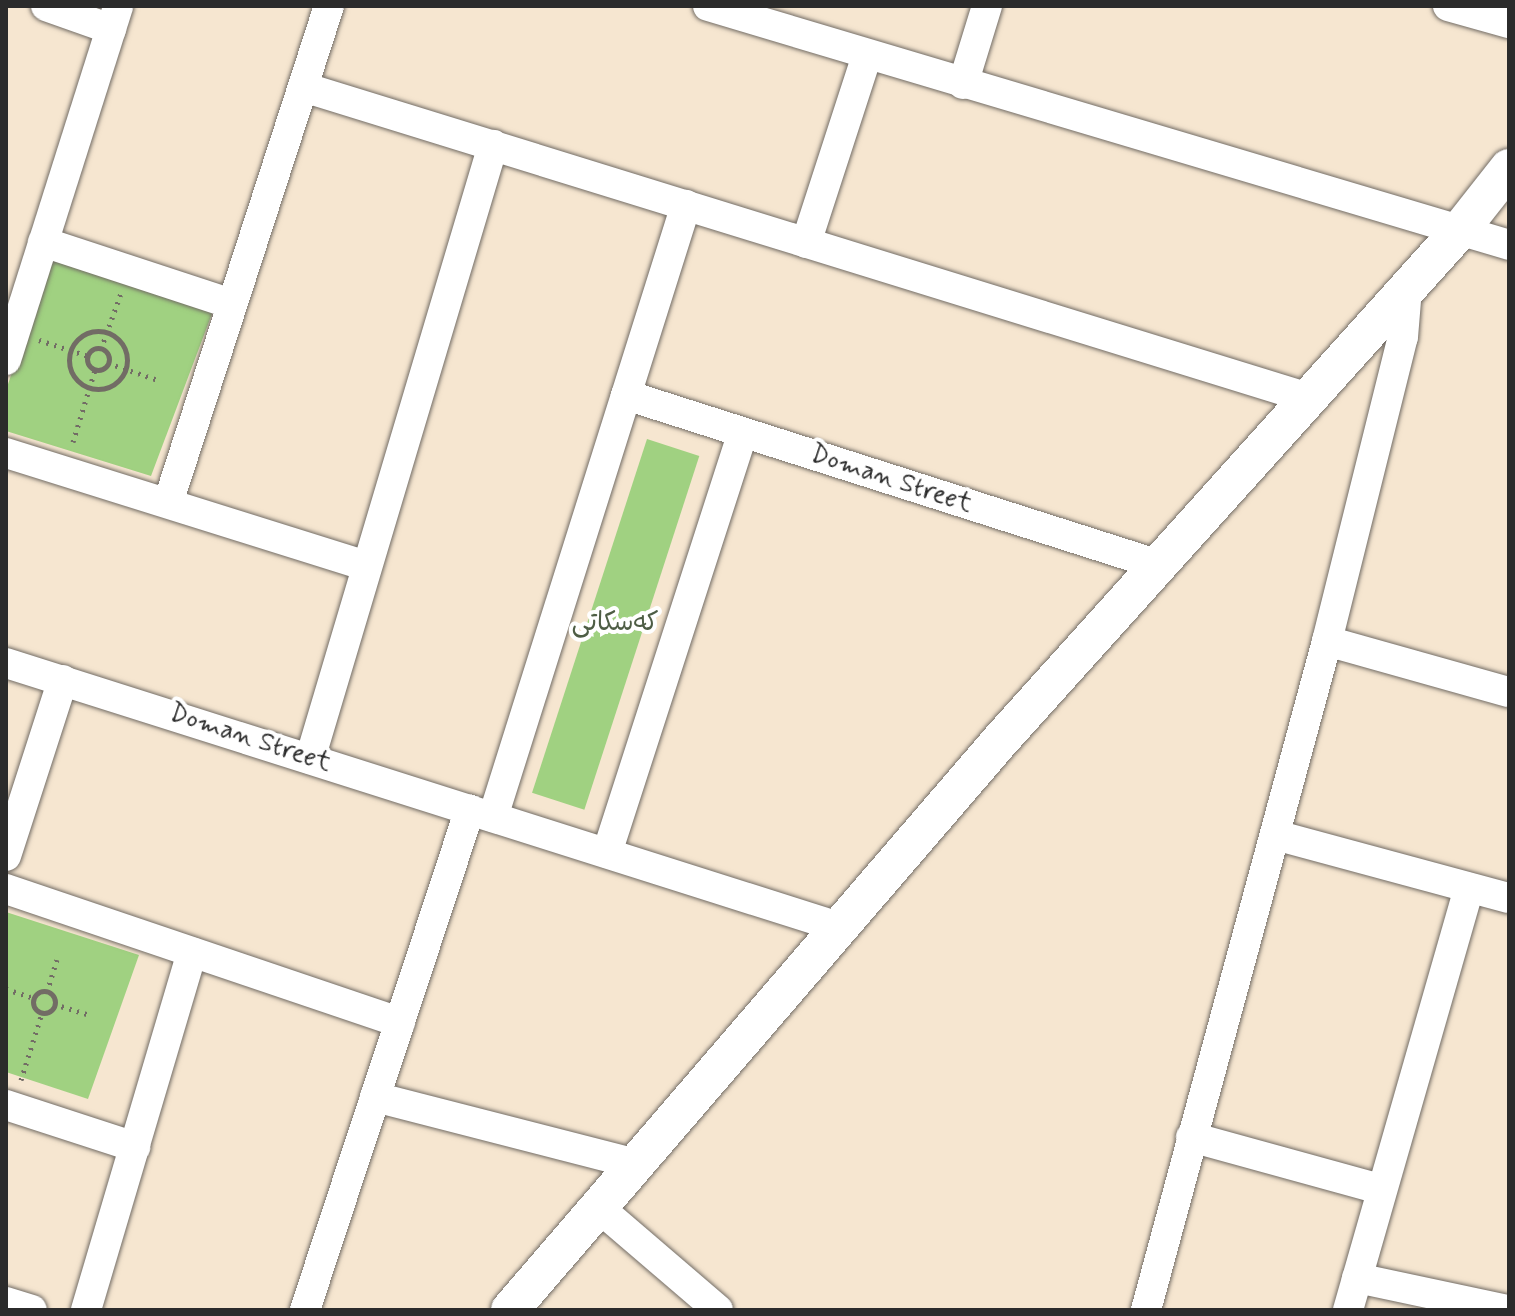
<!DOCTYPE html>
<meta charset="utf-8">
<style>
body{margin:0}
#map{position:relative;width:1515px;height:1316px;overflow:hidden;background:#f6e6d0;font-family:Mynerve,"Playpen Sans Arabic",sans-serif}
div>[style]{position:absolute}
.green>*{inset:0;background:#a0d181;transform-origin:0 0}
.path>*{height:5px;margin-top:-2.5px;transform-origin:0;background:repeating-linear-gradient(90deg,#726c65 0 2px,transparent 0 8px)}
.path>.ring{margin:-2.5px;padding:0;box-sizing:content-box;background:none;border:5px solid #726c65;border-radius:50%}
.roads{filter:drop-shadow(0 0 2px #726c65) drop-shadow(0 0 2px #726c65)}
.minor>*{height:30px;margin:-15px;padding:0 15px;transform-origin:15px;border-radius:15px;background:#fff}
.tertiary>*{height:38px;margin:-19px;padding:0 19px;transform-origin:19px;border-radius:19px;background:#fff}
span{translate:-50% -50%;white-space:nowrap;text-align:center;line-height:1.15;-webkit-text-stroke:8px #fff;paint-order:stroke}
.street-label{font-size:26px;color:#2b2b2b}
.park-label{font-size:26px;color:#4e5d45}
.frame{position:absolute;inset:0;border:8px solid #2b2b2b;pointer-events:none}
</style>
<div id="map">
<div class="green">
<i style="clip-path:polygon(51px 258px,213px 311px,151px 476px,6px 431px,6px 390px)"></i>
<i style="left:647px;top:439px;width:55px;height:372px;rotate:18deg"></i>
<i style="clip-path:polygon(6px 912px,139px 955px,88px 1099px,6px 1072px)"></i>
</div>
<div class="path">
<i class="ring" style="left:69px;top:331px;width:53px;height:53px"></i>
<i style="left:39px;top:340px;width:52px;rotate:18.1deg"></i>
<i class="ring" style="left:87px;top:348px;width:17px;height:17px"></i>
<i style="left:101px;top:349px;width:59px;rotate:-70.3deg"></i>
<i style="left:108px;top:363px;width:53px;rotate:18.8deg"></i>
<i style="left:73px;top:442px;width:75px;rotate:-73deg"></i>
<i style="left:6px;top:989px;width:29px;rotate:18deg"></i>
<i class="ring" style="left:33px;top:991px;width:17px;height:17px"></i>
<i style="left:47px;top:992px;width:34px;rotate:-73deg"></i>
<i style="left:54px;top:1004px;width:38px;rotate:17deg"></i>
<i style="left:21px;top:1080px;width:70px;rotate:-72.6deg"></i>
</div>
<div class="roads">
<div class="minor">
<i style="left:46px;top:6px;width:69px;rotate:19.5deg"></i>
<i style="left:708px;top:6px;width:836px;rotate:16.61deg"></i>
<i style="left:1448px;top:6px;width:63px;rotate:15.6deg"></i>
<i style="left:963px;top:84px;width:82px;rotate:-72.9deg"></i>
<i style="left:303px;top:87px;width:1052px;rotate:17.19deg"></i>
<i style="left:43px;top:242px;width:199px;rotate:18.2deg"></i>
<i style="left:806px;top:243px;width:198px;rotate:-72deg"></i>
<i style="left:6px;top:360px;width:371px;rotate:-72.4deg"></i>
<i style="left:626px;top:395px;width:556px;rotate:17.69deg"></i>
<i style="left:6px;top:453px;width:378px;rotate:17.4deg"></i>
<i style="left:168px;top:503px;width:522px;rotate:-72.05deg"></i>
<i style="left:1327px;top:641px;width:189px;rotate:15.7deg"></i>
<i style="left:6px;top:663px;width:877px;rotate:17.59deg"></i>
<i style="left:310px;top:759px;width:641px;rotate:-73.4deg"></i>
<i style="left:493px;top:817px;width:642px;rotate:-72.5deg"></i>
<i style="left:1275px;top:835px;width:242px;rotate:15.1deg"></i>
<i style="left:607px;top:853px;width:441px;rotate:-72.1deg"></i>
<i style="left:6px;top:856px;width:185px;rotate:-72.1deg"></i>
<i style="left:6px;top:889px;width:416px;rotate:18.7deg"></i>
<i style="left:375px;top:1097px;width:269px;rotate:14.4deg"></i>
<i style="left:6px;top:1105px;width:136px;rotate:18deg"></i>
<i style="left:1191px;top:1137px;width:196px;rotate:15.4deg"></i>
<i style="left:598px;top:1207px;width:158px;rotate:40.6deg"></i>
<i style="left:1357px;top:1278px;width:154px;rotate:12deg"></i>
<i style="left:6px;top:1302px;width:27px;rotate:17deg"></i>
<i style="left:86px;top:1310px;width:373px;rotate:-73.5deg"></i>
<i style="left:305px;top:1310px;width:527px;rotate:-71.77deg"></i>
<i style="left:1146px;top:1310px;width:693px;rotate:-74.86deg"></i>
<i style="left:1327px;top:641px;width:313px;rotate:-76deg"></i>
<i style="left:1403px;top:337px;width:49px;rotate:-85.3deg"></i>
<i style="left:1348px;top:1310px;width:439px;rotate:-74deg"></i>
</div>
<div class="tertiary">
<i style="left:510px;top:1310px;width:749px;rotate:-49.27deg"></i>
<i style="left:999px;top:742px;width:689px;rotate:-48deg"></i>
<i style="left:1460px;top:230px;width:79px;rotate:-51.7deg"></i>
</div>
</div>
<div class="street-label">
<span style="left:891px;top:480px;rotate:18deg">Doman Street</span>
<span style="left:250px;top:739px;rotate:18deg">Doman Street</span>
</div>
<div class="park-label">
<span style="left:615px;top:624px">کەسکاتی</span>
</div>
<div class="frame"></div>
</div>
